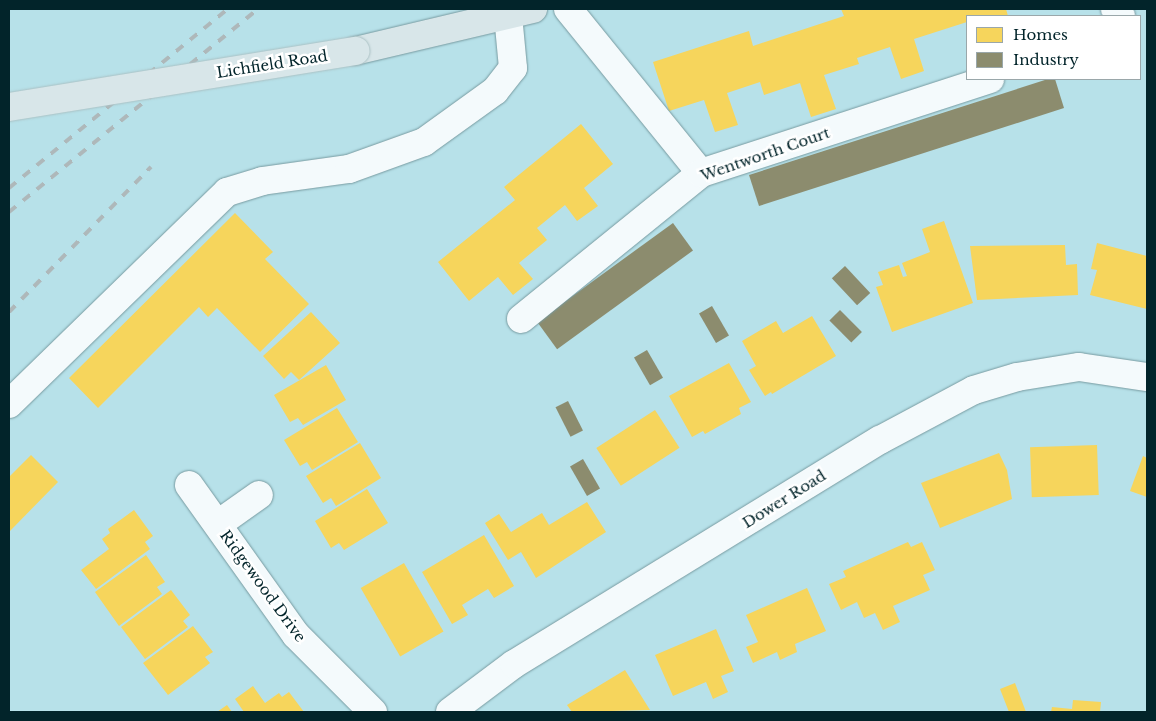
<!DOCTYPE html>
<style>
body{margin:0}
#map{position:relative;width:1156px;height:721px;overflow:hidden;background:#b7e1e9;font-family:"Libre Baskerville",serif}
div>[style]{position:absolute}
.homes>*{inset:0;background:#f6d55c;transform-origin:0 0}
.industry>*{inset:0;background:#8c8c6e;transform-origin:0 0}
.roads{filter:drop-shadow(0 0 1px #779aa0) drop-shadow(0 0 1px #779aa0)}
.minor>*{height:28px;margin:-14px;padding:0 14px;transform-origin:14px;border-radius:14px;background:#f4fafc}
.major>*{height:28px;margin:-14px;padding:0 14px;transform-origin:14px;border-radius:14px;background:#d8e6e9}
.rail>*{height:4px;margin-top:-2px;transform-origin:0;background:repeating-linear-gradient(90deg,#aeb8ba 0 9px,transparent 0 18px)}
.bridges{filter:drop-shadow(0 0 1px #aac1c4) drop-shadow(0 0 1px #aac1c4)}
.major-bridge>*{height:28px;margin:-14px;padding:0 14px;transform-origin:14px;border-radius:14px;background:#d8e6e9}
span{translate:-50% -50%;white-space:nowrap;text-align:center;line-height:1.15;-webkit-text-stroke:5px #fff;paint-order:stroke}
.street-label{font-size:15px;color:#02242a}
.frame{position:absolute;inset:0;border:10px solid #02242a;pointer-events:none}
.legend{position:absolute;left:966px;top:15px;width:175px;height:65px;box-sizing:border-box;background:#fff;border:1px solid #9aa7aa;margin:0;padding:6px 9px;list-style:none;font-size:15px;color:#02242a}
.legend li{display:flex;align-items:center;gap:10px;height:25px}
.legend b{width:25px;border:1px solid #9aa7aa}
</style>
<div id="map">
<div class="homes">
<i style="clip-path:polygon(841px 9px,1006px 9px,1008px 16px,967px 16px,967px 22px,914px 39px,924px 71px,901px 79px,890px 47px,857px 58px,859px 64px,824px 75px,836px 109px,811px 117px,800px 83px,764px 95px,760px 82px,727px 93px,738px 125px,715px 132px,704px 100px,669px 111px,653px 62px,749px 31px,753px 46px,844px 16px)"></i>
<i style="clip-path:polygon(581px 124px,613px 164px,584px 188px,598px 206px,577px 221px,565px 205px,537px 228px,547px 240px,519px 263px,533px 279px,513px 295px,498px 277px,469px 301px,438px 262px,515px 200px,504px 187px)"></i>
<i style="clip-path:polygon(235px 213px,273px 252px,265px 259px,309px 304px,260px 352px,217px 308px,208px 317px,199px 307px,98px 408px,69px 378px)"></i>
<i style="clip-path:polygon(944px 221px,973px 303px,892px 332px,876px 287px,883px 285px,878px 272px,899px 265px,903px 277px,907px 276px,902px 263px,930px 252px,922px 229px)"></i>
<i style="clip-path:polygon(1097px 243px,1147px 256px,1147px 309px,1090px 295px,1097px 270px,1091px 269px)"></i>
<i style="clip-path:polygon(1065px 245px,1066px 265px,1077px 264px,1078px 295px,977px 300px,970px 246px)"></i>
<i style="clip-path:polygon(311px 312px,340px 343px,299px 380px,291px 372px,284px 379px,263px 356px)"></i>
<i style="clip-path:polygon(812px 316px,836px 356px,772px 394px,771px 392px,765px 396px,749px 370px,756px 366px,742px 341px,776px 321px,783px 333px)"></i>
<i style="clip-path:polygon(729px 363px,751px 402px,739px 408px,741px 414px,705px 434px,703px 431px,692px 437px,669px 396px)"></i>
<i style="clip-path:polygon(326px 365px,346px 400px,303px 425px,298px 418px,290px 422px,274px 395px)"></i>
<i style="clip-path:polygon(337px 408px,358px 442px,312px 470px,307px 462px,300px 466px,284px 440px)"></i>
<i style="left:655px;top:410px;width:45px;height:70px;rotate:57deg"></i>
<i style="clip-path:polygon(360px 443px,381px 478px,336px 506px,331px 498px,323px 503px,306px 476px)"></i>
<i style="left:1097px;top:445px;width:50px;height:67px;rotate:88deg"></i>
<i style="clip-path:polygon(999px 453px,1007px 470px,1012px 499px,940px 528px,921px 483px)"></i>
<i style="clip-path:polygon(31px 455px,58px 482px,9px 532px,9px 477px)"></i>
<i style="clip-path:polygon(1143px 456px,1147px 458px,1147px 497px,1130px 491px)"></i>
<i style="clip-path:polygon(367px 489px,388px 523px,344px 550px,339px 543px,331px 548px,315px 521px)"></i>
<i style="clip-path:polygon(587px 502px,606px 532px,536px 578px,521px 552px,508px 560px,485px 523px,499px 514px,511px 532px,542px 513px,549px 525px)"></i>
<i style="clip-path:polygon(134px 510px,153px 536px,145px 542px,150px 549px,96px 589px,81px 570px,109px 549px,102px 539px,110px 533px,108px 529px)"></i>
<i style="clip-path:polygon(484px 535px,514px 586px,494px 598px,488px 589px,462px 605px,468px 615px,452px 624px,422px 572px)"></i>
<i style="clip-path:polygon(908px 542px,911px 547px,922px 542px,935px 570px,923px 575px,930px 590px,893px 606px,900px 622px,883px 630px,875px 613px,864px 618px,857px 602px,841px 610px,829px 584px,846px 577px,843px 571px)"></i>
<i style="clip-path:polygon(146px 555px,165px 582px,157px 587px,162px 594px,119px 626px,95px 592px)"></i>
<i style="left:404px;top:563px;width:79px;height:50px;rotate:60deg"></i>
<i style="clip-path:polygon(807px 588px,826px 631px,795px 644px,797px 652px,780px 660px,777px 652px,753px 663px,746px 647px,758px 642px,746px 615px)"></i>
<i style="clip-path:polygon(171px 590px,190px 615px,183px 621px,188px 627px,145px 659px,121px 627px)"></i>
<i style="clip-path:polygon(193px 626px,213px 652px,205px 657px,210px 663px,168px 695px,143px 663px)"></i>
<i style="clip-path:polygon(716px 629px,734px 671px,721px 676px,728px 692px,713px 699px,706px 682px,673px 696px,655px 655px)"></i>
<i style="clip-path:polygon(625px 670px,650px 710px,572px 712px,567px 705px)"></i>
<i style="clip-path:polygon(1015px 683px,1026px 712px,1009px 712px,1000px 689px)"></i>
<i style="clip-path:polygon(253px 686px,265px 703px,279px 693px,282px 697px,289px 692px,304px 712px,244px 712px,235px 699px)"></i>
<i style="clip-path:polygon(1073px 700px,1101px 702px,1100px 712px,1051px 712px,1052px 707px,1072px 709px)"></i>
<i style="clip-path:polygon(227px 705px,232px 712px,217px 712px)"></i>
</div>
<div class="industry">
<i style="clip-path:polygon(1048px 79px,1055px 79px,1064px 108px,759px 206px,749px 175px)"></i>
<i style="left:673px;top:223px;width:34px;height:168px;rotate:54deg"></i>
<i style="left:845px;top:266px;width:37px;height:18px;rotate:47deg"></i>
<i style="left:712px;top:306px;width:34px;height:15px;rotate:60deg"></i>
<i style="left:840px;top:310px;width:31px;height:15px;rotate:45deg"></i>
<i style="left:647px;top:350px;width:32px;height:15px;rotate:60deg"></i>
<i style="left:568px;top:401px;width:33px;height:14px;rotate:63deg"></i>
<i style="left:583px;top:459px;width:34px;height:15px;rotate:60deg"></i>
</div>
<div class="roads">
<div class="minor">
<i style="left:568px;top:9px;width:211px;rotate:51deg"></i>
<i style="left:1115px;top:9px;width:9px;rotate:49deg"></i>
<i style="left:521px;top:319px;width:232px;rotate:-39deg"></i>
<i style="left:701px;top:173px;width:304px;rotate:-18deg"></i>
<i style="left:9px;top:404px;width:304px;rotate:-44.2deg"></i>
<i style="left:227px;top:192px;width:37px;rotate:-17deg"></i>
<i style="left:262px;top:181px;width:88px;rotate:-7.9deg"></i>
<i style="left:349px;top:169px;width:80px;rotate:-19.8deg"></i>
<i style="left:424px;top:142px;width:87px;rotate:-35.7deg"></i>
<i style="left:495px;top:91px;width:29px;rotate:-52deg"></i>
<i style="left:513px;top:68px;width:53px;rotate:-95.4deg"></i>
<i style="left:189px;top:485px;width:184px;rotate:54.5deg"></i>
<i style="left:296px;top:635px;width:109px;rotate:45deg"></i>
<i style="left:218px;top:524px;width:50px;rotate:-35.3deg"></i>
<i style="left:450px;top:712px;width:80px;rotate:-36.9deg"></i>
<i style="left:514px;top:664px;width:429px;rotate:-31.5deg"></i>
<i style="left:880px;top:440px;width:106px;rotate:-28deg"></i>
<i style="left:974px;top:390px;width:45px;rotate:-16.8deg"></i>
<i style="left:1017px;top:377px;width:63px;rotate:-9.2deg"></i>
<i style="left:1079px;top:367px;width:69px;rotate:8.4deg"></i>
</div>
<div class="major">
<i style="left:355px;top:51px;width:183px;rotate:-13.3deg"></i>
</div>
</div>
<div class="rail">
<i style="left:9px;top:188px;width:283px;rotate:-39.3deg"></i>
<i style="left:9px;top:212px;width:321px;rotate:-39.2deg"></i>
<i style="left:9px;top:312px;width:203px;rotate:-45.6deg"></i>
</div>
<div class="bridges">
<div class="major-bridge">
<i style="left:9px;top:107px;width:351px;rotate:-9.2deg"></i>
</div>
</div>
<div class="street-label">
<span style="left:272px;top:64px;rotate:-9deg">Lichfield Road</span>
<span style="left:765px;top:154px;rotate:-19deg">Wentworth Court</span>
<span style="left:784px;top:499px;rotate:-32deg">Dower Road</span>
<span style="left:263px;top:586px;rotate:54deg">Ridgewood Drive</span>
</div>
<div class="frame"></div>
<ul class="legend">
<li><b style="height:14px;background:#f6d55c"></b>Homes</li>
<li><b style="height:14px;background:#8c8c6e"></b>Industry</li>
</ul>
</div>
